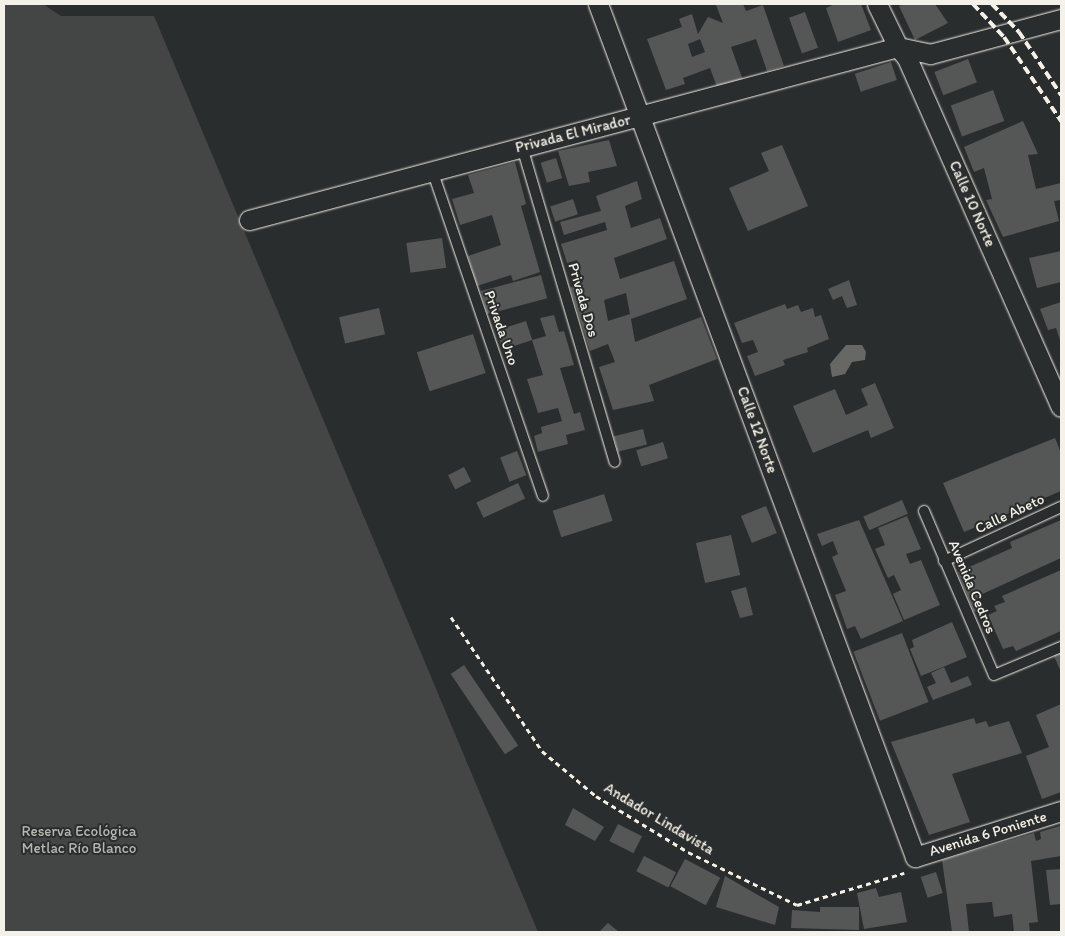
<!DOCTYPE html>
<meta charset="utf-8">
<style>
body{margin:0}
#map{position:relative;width:1065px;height:936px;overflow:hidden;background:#2a2d2e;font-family:Itim,sans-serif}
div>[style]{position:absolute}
.green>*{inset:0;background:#444645}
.water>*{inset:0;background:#676866}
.building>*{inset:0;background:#555756;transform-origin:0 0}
.path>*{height:3px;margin-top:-1.5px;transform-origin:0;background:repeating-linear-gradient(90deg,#f4f1e8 0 5px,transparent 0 9px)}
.roads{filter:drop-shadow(0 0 1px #f4f1e8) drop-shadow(0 0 1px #f4f1e8)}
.lane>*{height:10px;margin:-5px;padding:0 5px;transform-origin:5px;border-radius:5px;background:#2a2d2e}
.street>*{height:19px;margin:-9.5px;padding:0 9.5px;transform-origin:9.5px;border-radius:9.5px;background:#2a2d2e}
.rail>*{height:4px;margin-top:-2px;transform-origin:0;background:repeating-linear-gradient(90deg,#f4f1e8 0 8px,transparent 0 12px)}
span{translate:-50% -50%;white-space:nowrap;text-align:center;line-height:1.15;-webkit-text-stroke:4px #2a2d2e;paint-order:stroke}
.street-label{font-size:15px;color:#f4f1e8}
.park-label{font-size:15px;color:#b6b5af}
.frame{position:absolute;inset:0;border:5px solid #f4f1e8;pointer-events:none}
</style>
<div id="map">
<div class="green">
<i style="clip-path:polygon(4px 4px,43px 4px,61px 16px,154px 16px,538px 932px,4px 932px)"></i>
</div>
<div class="water">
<i style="clip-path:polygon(846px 345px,862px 345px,866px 352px,865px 360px,852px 362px,845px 374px,832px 377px,830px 364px)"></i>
</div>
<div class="building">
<i style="clip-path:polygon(evenodd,743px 4px,746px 11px,763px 5px,784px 66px,767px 71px,756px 39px,731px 47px,744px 83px,718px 90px,710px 68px,683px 78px,685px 84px,666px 90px,647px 39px,682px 27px,679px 19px,692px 14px,698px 34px,708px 17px,723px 23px,716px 5px,743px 4px,700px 39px,705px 52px,692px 57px,688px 44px,700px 39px)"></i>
<i style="clip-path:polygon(835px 4px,861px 4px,871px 30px,838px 42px,826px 8px)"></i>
<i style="clip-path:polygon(904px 4px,935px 4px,948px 23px,915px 40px,899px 6px)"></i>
<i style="left:805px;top:12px;width:38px;height:17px;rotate:70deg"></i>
<i style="left:968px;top:59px;width:25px;height:36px;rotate:69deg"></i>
<i style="left:891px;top:62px;width:19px;height:38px;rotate:72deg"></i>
<i style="left:993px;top:90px;width:33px;height:45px;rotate:70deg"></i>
<i style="clip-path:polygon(1023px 121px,1038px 154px,1028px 155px,1036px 189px,1061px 183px,1061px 200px,1054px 201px,1059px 221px,1003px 237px,986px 200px,992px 199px,984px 168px,974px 172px,964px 147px)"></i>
<i style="clip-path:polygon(609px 140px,617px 166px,588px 172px,590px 182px,569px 186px,558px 151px)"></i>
<i style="clip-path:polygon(782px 145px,808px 206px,748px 231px,729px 188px,769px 171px,761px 153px)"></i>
<i style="left:556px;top:158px;width:21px;height:16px;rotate:73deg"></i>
<i style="clip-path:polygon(515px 162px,526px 204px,521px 206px,540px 272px,513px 281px,511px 275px,477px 286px,468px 256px,501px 245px,492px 215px,460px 225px,452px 199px,474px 193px,468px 175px)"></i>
<i style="clip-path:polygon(evenodd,637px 181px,642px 199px,625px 206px,631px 228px,660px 218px,667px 239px,614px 258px,620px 279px,674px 261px,687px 299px,631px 319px,635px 342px,701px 317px,717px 359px,649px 385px,654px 401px,613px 410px,599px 367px,615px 362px,608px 344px,590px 351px,570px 287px,583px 282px,577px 260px,567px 263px,561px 244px,607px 230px,605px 222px,564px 235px,560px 222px,601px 211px,596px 196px,637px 181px,626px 293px,630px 314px,608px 321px,604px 300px,626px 293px)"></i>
<i style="left:573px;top:199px;width:16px;height:24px;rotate:72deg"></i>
<i style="left:442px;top:238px;width:30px;height:36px;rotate:82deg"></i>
<i style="clip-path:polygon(1061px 251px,1061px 282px,1037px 288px,1029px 258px)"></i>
<i style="left:541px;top:275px;width:24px;height:62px;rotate:75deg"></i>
<i style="clip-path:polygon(849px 280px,857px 305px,847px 308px,842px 296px,833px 300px,828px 289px)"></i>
<i style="clip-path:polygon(1061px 302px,1061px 343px,1056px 328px,1048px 330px,1040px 309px)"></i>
<i style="clip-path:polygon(785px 304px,787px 309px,798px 305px,801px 312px,813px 308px,815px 317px,821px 315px,829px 339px,807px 348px,808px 352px,783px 360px,785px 365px,755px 376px,747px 356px,758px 352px,753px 340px,742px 343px,734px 323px)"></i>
<i style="left:379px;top:308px;width:27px;height:41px;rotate:77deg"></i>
<i style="clip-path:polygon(554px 315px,559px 332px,564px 331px,574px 365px,560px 368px,574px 414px,580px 412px,585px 430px,566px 435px,568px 444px,538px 452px,534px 436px,542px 433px,541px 427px,562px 421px,558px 408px,538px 413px,527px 379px,543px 375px,532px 340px,546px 336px,540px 318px)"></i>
<i style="left:526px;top:321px;width:20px;height:31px;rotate:72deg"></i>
<i style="left:473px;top:334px;width:41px;height:59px;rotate:72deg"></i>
<i style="clip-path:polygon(875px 383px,894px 428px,871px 438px,868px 430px,813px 453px,793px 406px,835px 389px,846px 415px,868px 405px,861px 389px)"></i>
<i style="left:643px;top:429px;width:16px;height:30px;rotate:76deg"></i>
<i style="clip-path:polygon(1055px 438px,1061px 453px,1061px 491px,964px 532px,943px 483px)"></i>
<i style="left:663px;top:442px;width:17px;height:28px;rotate:73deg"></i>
<i style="left:517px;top:451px;width:26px;height:18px;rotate:69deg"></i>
<i style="left:464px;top:467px;width:16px;height:18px;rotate:63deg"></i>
<i style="left:518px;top:483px;width:17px;height:46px;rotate:65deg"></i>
<i style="left:604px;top:494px;width:28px;height:54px;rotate:72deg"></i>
<i style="left:902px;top:500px;width:15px;height:42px;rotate:67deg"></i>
<i style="left:766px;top:506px;width:29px;height:27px;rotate:68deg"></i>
<i style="clip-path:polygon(907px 516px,921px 549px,906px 554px,910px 564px,921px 560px,940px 605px,904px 620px,893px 594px,901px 590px,894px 575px,888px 578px,875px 549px,885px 545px,878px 528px)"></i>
<i style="clip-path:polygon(859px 520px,903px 621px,861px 639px,855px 626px,847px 629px,835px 595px,846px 591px,832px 557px,838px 554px,833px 541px,822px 546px,817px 534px)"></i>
<i style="clip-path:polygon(1061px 520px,1061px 558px,978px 596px,984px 607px,974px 612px,958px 572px,1012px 548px,1010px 542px)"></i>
<i style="left:731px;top:535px;width:41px;height:36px;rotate:77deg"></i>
<i style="clip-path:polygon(1061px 570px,1061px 631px,1016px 651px,1013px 646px,1003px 649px,988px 615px,997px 611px,994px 606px,1005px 602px,1002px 596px)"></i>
<i style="clip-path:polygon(746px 587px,753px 615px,740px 618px,731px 591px)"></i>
<i style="clip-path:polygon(952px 622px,967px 657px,921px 676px,910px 649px,914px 647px,912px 640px)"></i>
<i style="left:902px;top:633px;width:74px;height:52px;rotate:69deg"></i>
<i style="clip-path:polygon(1061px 651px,1061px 672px,1053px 654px)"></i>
<i style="left:464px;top:665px;width:97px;height:16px;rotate:56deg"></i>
<i style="clip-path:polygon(944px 667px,951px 683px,968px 676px,972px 685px,933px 700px,927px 687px,936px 683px,931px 673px)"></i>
<i style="clip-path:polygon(1061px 704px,1061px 792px,1042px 799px,1026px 756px,1049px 747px,1036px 715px)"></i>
<i style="clip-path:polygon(974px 718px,976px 724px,986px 721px,989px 727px,1009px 721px,1022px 753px,952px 774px,970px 822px,929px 835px,891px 742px)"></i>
<i style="clip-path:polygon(573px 808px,604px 827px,595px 841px,565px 825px)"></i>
<i style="left:618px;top:824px;width:27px;height:19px;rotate:27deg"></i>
<i style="clip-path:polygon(1060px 826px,1061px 856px,1031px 861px,1038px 922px,1029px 923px,1030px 932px,1014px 932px,1012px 914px,994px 917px,992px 902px,966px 904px,969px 932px,952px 932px,942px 860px,1034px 833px,1036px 841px,1041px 839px,1040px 832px)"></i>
<i style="left:644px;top:856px;width:36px;height:17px;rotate:27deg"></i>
<i style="left:685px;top:859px;width:40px;height:31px;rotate:28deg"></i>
<i style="clip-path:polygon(1061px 869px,1061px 904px,1050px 905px,1046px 870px)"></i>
<i style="left:936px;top:872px;width:22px;height:16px;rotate:72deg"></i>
<i style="clip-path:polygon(725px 876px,779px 907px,775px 925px,716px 907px)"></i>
<i style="clip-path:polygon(876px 888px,879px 897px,901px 892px,907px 922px,864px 929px,857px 893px)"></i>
<i style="clip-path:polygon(820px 907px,859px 907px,859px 930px,791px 928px,792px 910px,820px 912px)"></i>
<i style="clip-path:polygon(608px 923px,619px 932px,599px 932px)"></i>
</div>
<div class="path">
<i style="left:451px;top:617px;width:162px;rotate:55.8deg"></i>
<i style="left:542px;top:751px;width:70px;rotate:39.8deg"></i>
<i style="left:596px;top:796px;width:108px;rotate:31.3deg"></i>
<i style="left:688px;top:852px;width:121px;rotate:25.9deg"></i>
<i style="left:797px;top:905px;width:112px;rotate:-16.7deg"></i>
</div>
<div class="roads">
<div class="lane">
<i style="left:522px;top:147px;width:328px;rotate:73.6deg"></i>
<i style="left:432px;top:170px;width:344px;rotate:71.2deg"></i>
<i style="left:924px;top:511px;width:178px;rotate:66.9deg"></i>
<i style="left:994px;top:675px;width:73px;rotate:-22.7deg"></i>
<i style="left:944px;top:561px;width:129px;rotate:-24.8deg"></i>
</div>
<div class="street">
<i style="left:598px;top:4px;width:910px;rotate:69.61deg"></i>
<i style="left:915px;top:857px;width:153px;rotate:-17.5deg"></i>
<i style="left:877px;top:4px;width:48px;rotate:64deg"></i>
<i style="left:898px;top:47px;width:14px;rotate:51deg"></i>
<i style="left:907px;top:58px;width:381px;rotate:66.2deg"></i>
<i style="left:249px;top:220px;width:672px;rotate:-14.93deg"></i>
<i style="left:898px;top:47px;width:33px;rotate:12deg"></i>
<i style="left:930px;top:54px;width:136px;rotate:-15deg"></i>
</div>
</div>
<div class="rail">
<i style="left:973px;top:4px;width:45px;rotate:46.8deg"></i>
<i style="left:1004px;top:37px;width:102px;rotate:55.8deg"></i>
<i style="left:992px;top:4px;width:39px;rotate:46deg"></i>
<i style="left:1019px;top:32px;width:76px;rotate:56.3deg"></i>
</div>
<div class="street-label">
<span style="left:573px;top:134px;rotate:-14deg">Privada El Mirador</span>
<span style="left:972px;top:204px;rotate:66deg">Calle 10 Norte</span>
<span style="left:583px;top:300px;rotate:74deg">Privada Dos</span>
<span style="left:501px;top:328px;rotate:71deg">Privada Uno</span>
<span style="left:757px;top:430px;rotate:70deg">Calle 12 Norte</span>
<span style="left:1010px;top:514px;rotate:-25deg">Calle Abeto</span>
<span style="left:972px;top:587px;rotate:67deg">Avenida Cedros</span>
<span style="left:659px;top:819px;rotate:31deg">Andador Lindavista</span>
<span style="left:988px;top:834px;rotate:-17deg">Avenida 6 Poniente</span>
</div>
<div class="park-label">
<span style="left:79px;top:840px">Reserva Ecológica<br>Metlac Río Blanco</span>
</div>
<div class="frame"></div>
</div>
